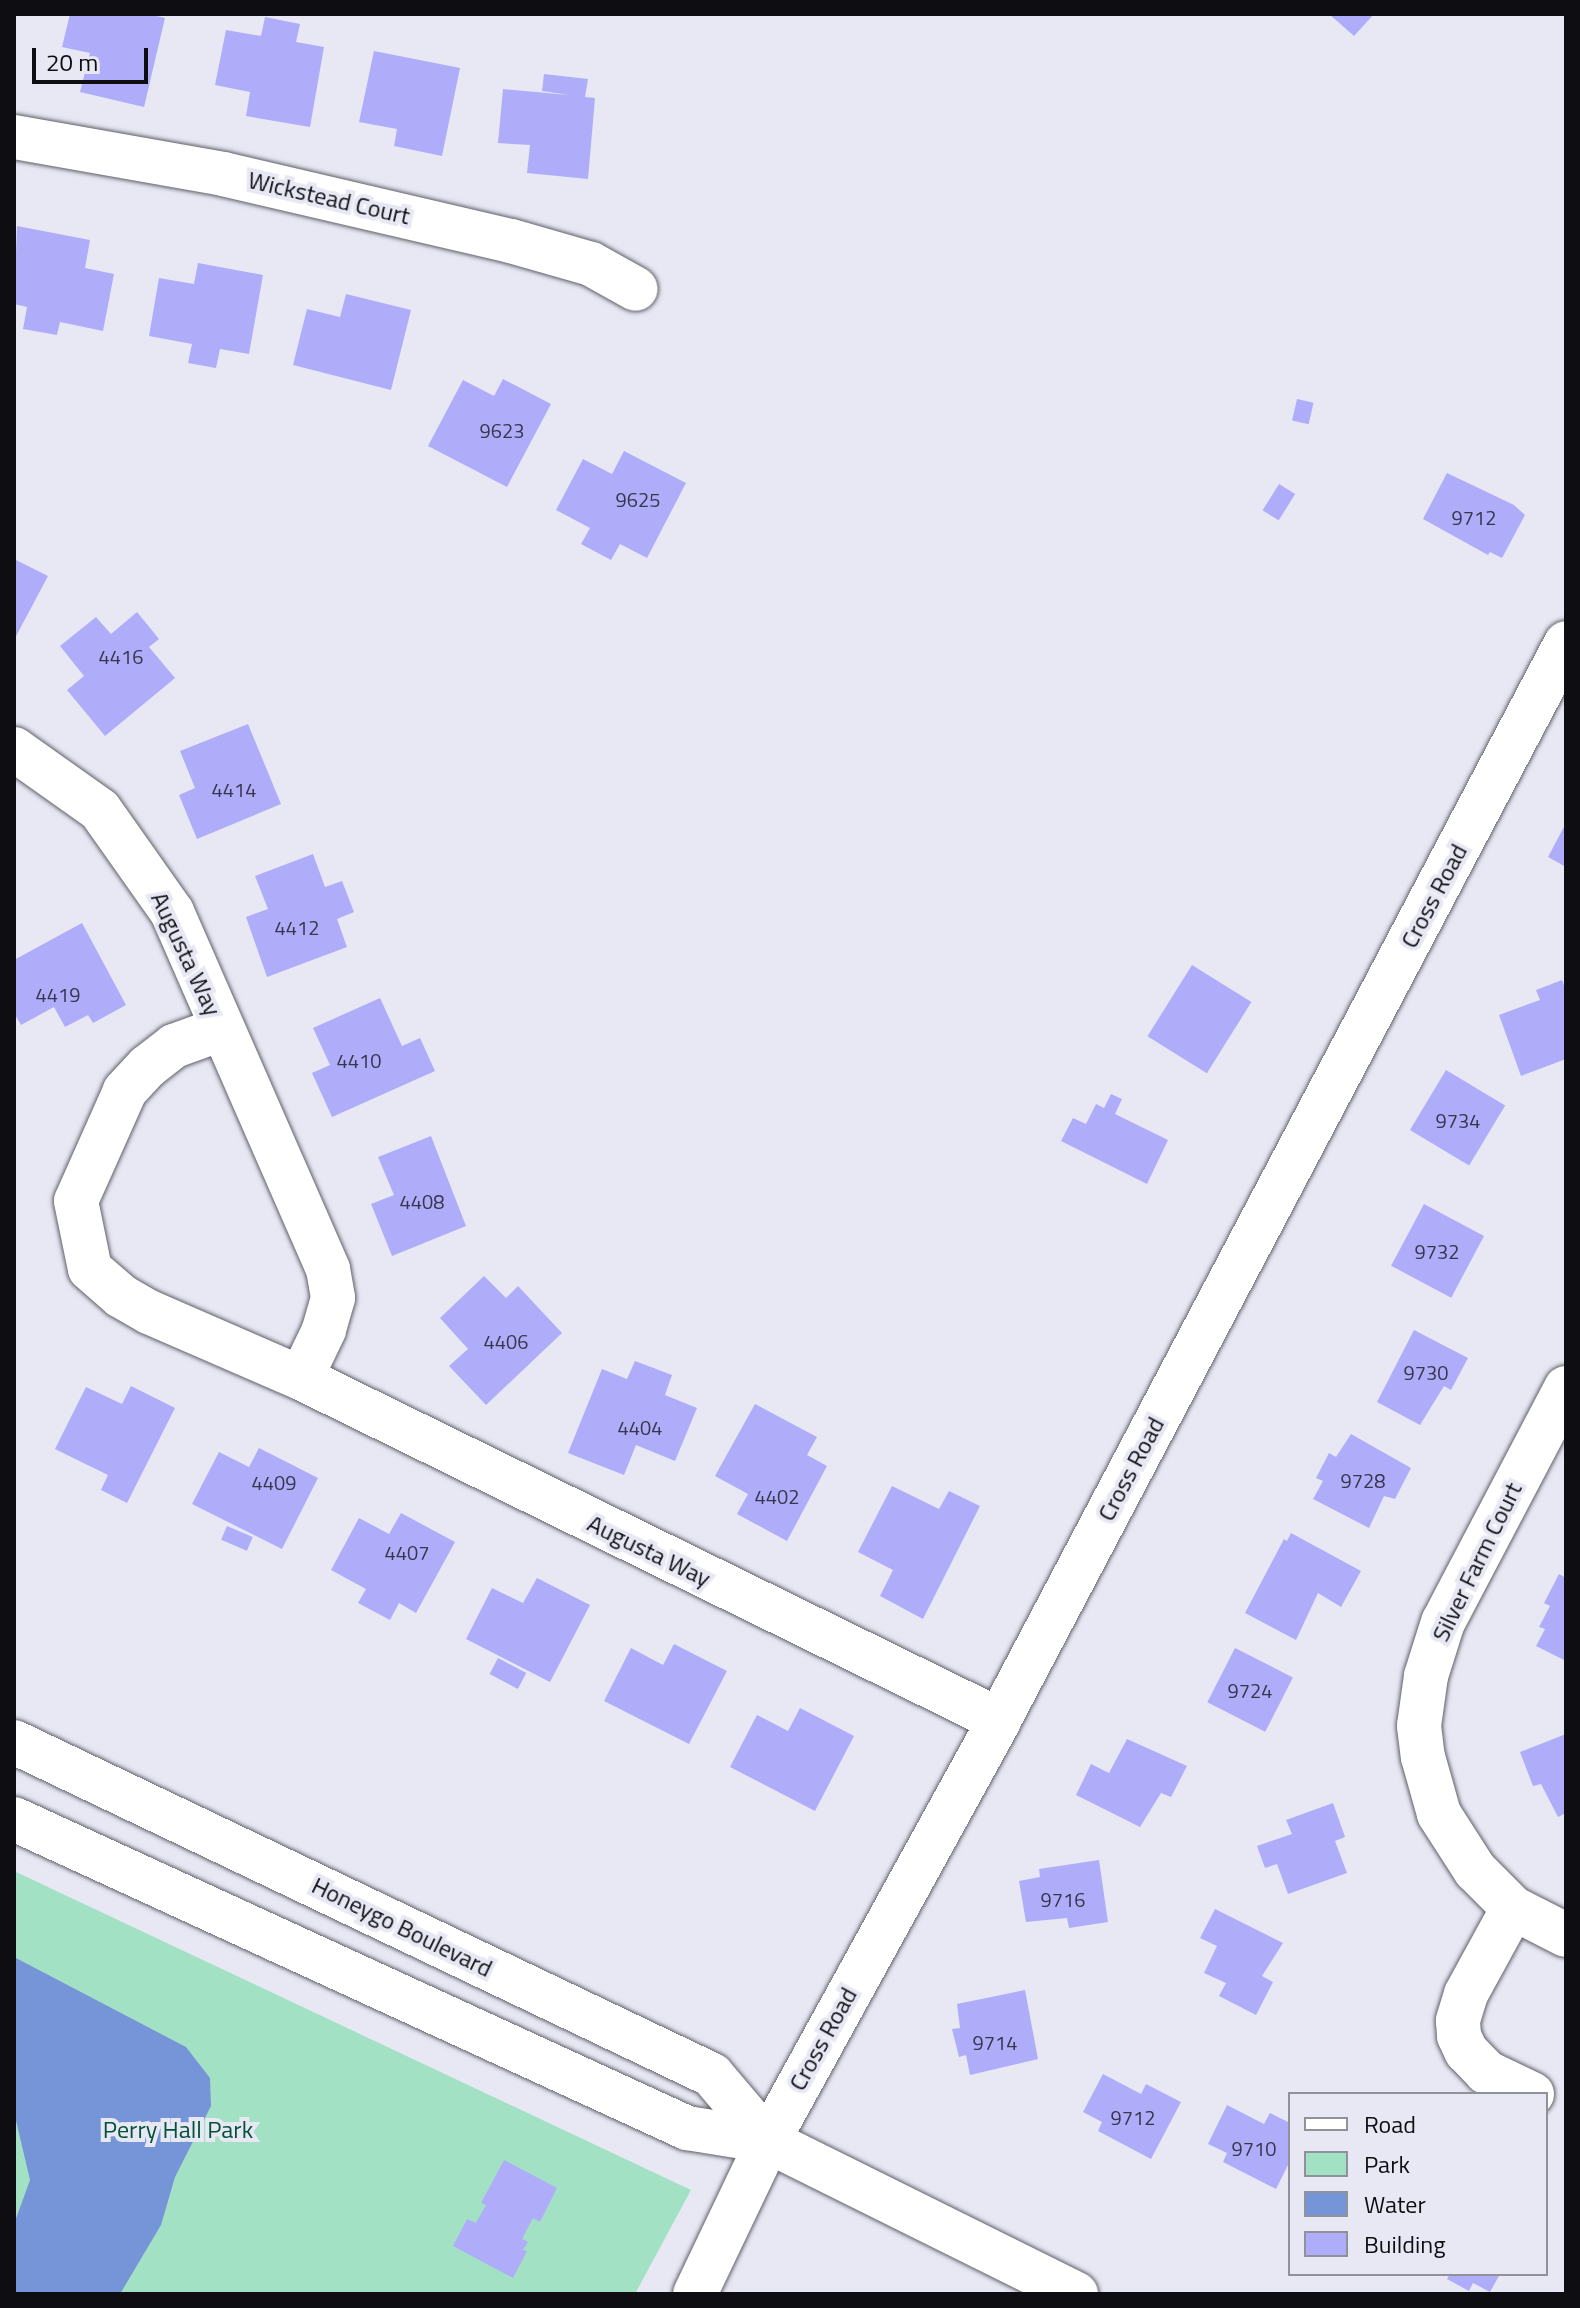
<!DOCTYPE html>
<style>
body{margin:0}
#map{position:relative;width:1580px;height:2308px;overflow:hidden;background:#e7e8f3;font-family:"Titillium Web",sans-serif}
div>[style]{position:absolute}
.green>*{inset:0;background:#a3e1c4}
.water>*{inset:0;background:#7695d8}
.building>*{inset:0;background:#afadf9;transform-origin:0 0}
.roads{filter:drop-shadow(0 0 2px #60606a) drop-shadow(0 0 2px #60606a)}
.minor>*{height:44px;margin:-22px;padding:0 22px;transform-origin:22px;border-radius:22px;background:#fff}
.major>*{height:44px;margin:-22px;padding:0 22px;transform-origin:22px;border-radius:22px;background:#fff}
span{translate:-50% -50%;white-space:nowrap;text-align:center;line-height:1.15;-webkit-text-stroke:8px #e7e8f3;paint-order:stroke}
.number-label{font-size:20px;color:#36364c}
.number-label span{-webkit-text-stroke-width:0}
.street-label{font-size:24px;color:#0e0e12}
.park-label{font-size:24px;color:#015239}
.frame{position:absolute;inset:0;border:16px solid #0e0e12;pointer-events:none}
.legend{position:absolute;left:1288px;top:2092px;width:260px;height:184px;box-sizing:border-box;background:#e7e8f3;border:2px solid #909199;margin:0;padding:10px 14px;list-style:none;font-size:24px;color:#0e0e12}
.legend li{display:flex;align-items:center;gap:16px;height:40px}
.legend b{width:40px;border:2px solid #909199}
.scale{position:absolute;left:32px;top:48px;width:116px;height:36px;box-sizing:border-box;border:4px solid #0e0e12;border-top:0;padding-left:10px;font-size:24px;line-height:28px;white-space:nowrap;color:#0e0e12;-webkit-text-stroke:6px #e7e8f3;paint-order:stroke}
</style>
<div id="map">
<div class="green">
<i style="clip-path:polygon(14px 1871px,691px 2190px,635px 2294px,14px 2294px)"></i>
</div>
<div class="water">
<i style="clip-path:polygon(14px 1957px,186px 2047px,210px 2078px,211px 2106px,175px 2177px,161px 2225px,120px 2294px,14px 2294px,14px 2224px,30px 2180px,14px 2112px)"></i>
</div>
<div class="building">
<i style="clip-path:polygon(70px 14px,148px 14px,165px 18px,144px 107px,80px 92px,90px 53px,62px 47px)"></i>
<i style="clip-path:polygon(1329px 14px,1374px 14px,1354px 36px)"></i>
<i style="clip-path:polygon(265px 17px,300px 24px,296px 42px,324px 47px,310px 127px,246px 116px,250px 92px,215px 85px,226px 30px,261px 36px)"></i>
<i style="clip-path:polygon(374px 51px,460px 68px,442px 156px,394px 146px,397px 129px,359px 122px)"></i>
<i style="clip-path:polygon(544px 74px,588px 79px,585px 97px,595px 98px,588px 179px,527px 173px,530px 145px,498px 143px,503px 89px,569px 95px,542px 91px)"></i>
<i style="clip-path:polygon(17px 226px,90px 240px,85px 268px,114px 274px,103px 331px,60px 322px,57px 335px,23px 329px,27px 307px,14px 304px)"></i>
<i style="clip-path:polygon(198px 263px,263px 275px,249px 354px,220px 349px,216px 368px,188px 363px,192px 344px,149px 336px,159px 278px,194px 284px)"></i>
<i style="clip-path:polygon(346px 294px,411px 310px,391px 390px,293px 365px,307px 309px,340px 317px)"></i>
<i style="clip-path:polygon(503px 379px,551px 404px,507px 487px,428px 446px,463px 380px,494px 396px)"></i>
<i style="left:1297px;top:399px;width:17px;height:22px;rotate:13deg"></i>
<i style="clip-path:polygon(624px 451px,686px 483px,647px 558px,620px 544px,611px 560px,581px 544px,590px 528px,556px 510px,583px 459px,612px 474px)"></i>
<i style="clip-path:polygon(1447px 473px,1514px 505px,1525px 515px,1502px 558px,1490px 552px,1488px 555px,1423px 519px)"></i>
<i style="left:1279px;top:484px;width:19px;height:31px;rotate:32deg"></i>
<i style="clip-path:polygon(14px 559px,48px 576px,14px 640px)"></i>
<i style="clip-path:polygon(137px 612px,159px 639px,149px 647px,175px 678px,105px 736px,67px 690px,84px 676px,60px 646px,96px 617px,111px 634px)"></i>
<i style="clip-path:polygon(248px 724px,281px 804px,197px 839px,179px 795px,195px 788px,180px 751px)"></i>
<i style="clip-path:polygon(1566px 823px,1566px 867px,1548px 857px)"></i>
<i style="clip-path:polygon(313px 854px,325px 887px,342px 881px,354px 912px,337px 919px,347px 947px,267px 977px,246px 917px,268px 909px,255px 876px)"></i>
<i style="clip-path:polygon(82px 923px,126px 1005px,93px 1023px,88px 1015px,65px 1027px,54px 1007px,21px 1025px,14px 1013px,14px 960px)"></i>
<i style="left:1192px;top:965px;width:70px;height:84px;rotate:32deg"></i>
<i style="clip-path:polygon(1562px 980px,1566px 991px,1566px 1059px,1521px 1076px,1499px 1015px,1540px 1000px,1536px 990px)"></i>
<i style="clip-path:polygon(380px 998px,402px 1046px,420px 1038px,435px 1071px,332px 1117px,312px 1073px,330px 1065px,313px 1028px)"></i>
<i style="left:1446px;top:1070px;width:69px;height:70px;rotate:31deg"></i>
<i style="clip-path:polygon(1111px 1094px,1122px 1099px,1115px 1114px,1168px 1140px,1147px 1184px,1061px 1141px,1073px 1118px,1086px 1124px,1096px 1104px,1104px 1108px)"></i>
<i style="clip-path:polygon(431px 1136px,466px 1226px,392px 1256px,371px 1204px,394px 1195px,378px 1157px)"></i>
<i style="left:1424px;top:1204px;width:68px;height:70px;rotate:28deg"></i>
<i style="clip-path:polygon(484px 1276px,506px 1298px,518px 1286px,562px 1333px,486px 1405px,449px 1366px,468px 1349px,440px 1318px)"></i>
<i style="clip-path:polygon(1414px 1330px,1468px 1358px,1451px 1390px,1444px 1386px,1420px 1425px,1377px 1402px)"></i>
<i style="clip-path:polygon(635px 1361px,672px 1375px,665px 1395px,697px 1408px,675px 1461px,636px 1445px,624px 1475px,568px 1453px,602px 1369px,627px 1379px)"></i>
<i style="clip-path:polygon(131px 1386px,175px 1408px,127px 1503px,101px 1490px,108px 1475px,55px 1449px,86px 1387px,122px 1404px)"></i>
<i style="clip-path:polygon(755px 1404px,817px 1437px,807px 1455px,827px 1466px,787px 1541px,737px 1514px,748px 1494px,715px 1476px)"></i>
<i style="clip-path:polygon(1351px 1434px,1411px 1468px,1395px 1499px,1384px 1496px,1369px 1528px,1313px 1499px,1323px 1481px,1316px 1478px,1329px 1453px,1336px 1457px)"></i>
<i style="clip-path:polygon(259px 1448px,318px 1478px,282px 1549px,192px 1504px,219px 1452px,249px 1467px)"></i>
<i style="clip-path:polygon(892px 1486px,939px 1509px,949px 1491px,980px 1506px,923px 1619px,880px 1596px,893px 1570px,858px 1552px)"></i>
<i style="clip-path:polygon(401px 1513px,455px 1542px,416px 1613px,399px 1603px,390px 1620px,358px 1603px,366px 1589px,331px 1570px,359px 1518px,389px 1534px)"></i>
<i style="left:227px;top:1526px;width:28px;height:15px;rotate:23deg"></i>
<i style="clip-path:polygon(1291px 1533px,1361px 1571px,1341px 1607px,1318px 1593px,1296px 1640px,1245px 1613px,1284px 1539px,1287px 1541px)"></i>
<i style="clip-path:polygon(1559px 1574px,1566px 1578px,1566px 1661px,1536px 1646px,1545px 1629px,1539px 1627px,1550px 1606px,1544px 1603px)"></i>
<i style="clip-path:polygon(537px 1578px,590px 1605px,550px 1682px,466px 1639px,492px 1588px,523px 1603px)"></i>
<i style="clip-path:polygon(674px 1644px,727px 1671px,689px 1744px,604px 1701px,631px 1648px,663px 1665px)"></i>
<i style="left:1235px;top:1648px;width:65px;height:61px;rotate:27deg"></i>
<i style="left:498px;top:1658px;width:32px;height:18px;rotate:28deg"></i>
<i style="clip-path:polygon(800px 1708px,854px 1736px,815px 1811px,730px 1767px,757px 1715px,788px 1731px)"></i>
<i style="clip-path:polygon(1566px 1734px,1566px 1813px,1558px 1817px,1541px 1784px,1533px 1786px,1520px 1752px)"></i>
<i style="clip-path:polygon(1127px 1739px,1187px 1766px,1171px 1797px,1161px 1793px,1140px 1827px,1076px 1795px,1091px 1764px,1109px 1773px)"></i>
<i style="clip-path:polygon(1333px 1803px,1345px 1837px,1335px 1841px,1347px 1873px,1288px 1894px,1277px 1864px,1265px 1868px,1257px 1846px,1292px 1834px,1286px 1820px)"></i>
<i style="clip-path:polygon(1099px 1860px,1108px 1922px,1069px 1928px,1067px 1918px,1026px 1922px,1019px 1881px,1040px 1877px,1039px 1869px)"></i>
<i style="clip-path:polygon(1215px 1909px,1283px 1943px,1262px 1976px,1273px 1982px,1256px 2015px,1219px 1996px,1226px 1983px,1204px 1973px,1217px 1946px,1200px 1938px)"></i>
<i style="clip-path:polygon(1025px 1990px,1038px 2059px,970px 2075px,966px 2055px,959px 2057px,952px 2029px,960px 2028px,957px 2004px)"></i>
<i style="clip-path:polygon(1103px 2074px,1141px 2094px,1146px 2084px,1181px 2102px,1151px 2159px,1098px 2131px,1102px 2122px,1083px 2112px)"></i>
<i style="clip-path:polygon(1227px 2105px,1264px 2124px,1270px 2113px,1290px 2123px,1290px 2161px,1276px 2189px,1223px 2162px,1227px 2153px,1208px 2144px)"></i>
<i style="clip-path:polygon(504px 2160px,557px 2188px,540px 2222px,533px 2218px,522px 2239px,528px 2242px,523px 2250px,527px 2251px,513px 2278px,453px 2246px,467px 2219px,476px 2223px,486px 2205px,481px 2203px)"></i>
<i style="clip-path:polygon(1450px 2274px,1500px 2274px,1490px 2292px,1473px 2283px,1469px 2291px,1447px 2279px)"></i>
</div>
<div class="roads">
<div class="minor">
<i style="left:14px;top:137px;width:212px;rotate:10deg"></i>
<i style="left:223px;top:174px;width:296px;rotate:13.1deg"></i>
<i style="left:511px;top:241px;width:83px;rotate:16deg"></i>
<i style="left:591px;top:264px;width:51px;rotate:29.1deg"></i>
<i style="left:14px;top:749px;width:105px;rotate:35.3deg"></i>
<i style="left:100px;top:810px;width:125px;rotate:54.8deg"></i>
<i style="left:172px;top:912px;width:390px;rotate:66.4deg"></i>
<i style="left:328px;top:1269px;width:29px;rotate:80deg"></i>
<i style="left:333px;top:1298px;width:33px;rotate:106deg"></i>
<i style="left:324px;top:1330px;width:53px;rotate:115.6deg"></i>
<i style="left:221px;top:1029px;width:50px;rotate:160.1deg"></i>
<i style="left:174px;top:1046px;width:34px;rotate:142deg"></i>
<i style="left:147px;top:1067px;width:33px;rotate:133deg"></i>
<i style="left:125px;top:1091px;width:120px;rotate:114deg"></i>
<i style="left:76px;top:1201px;width:69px;rotate:78.4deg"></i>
<i style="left:90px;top:1269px;width:41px;rotate:41.1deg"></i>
<i style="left:121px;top:1296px;width:32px;rotate:30deg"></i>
<i style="left:149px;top:1312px;width:166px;rotate:23.5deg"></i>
<i style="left:301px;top:1378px;width:777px;rotate:26.1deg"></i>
<i style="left:1566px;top:1388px;width:264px;rotate:117.7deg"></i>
<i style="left:1443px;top:1622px;width:57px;rotate:107.5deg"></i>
<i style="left:1426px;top:1676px;width:50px;rotate:98deg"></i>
<i style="left:1419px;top:1726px;width:31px;rotate:83deg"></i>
<i style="left:1423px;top:1757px;width:59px;rotate:74.3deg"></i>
<i style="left:1439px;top:1814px;width:67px;rotate:57.3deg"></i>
<i style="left:1475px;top:1870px;width:54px;rotate:45deg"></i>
<i style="left:1513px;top:1908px;width:59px;rotate:27deg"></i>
<i style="left:1513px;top:1908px;width:98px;rotate:118.7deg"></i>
<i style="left:1466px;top:1994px;width:28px;rotate:107deg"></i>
<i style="left:1458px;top:2021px;width:15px;rotate:86deg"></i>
<i style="left:1459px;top:2036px;width:17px;rotate:65deg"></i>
<i style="left:1466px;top:2051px;width:29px;rotate:46deg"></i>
<i style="left:1486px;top:2072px;width:51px;rotate:25.6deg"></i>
<i style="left:695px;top:2294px;width:170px;rotate:-64.5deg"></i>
<i style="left:768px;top:2141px;width:480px;rotate:-61.2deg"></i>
<i style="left:999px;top:1720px;width:1217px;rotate:-62.23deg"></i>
</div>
<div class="major">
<i style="left:14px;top:1742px;width:773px;rotate:25.5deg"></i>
<i style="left:712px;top:2075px;width:87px;rotate:49.7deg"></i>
<i style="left:14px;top:1819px;width:741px;rotate:24.66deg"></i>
<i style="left:687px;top:2128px;width:82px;rotate:9.1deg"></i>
<i style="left:768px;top:2141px;width:344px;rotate:26.4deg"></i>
</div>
</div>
<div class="number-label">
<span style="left:502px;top:430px">9623</span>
<span style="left:638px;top:499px">9625</span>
<span style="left:1474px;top:517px">9712</span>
<span style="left:121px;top:656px">4416</span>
<span style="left:234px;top:789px">4414</span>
<span style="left:297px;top:927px">4412</span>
<span style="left:58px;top:994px">4419</span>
<span style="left:359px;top:1060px">4410</span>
<span style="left:1458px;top:1120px">9734</span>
<span style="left:422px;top:1201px">4408</span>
<span style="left:1437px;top:1251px">9732</span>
<span style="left:506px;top:1341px">4406</span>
<span style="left:1426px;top:1372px">9730</span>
<span style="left:640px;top:1427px">4404</span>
<span style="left:1363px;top:1480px">9728</span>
<span style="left:274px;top:1482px">4409</span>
<span style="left:777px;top:1496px">4402</span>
<span style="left:407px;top:1552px">4407</span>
<span style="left:1250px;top:1690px">9724</span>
<span style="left:1063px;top:1899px">9716</span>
<span style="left:995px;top:2042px">9714</span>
<span style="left:1133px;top:2117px">9712</span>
<span style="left:1254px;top:2148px">9710</span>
</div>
<div class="street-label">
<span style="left:329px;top:198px;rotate:13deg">Wickstead Court</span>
<span style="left:1434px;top:896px;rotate:-62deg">Cross Road</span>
<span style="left:186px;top:954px;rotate:65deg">Augusta Way</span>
<span style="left:1131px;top:1469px;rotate:-62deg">Cross Road</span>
<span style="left:649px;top:1551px;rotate:26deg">Augusta Way</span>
<span style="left:1477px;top:1562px;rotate:-64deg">Silver Farm Court</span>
<span style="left:402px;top:1927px;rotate:26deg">Honeygo Boulevard</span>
<span style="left:823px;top:2039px;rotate:-61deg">Cross Road</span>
</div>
<div class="park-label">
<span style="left:178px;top:2130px">Perry Hall Park</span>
</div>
<div class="frame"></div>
<ul class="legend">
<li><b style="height:10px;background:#fff"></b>Road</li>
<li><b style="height:22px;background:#a3e1c4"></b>Park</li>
<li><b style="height:22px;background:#7695d8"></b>Water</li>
<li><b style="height:22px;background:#afadf9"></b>Building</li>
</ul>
<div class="scale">20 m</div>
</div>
